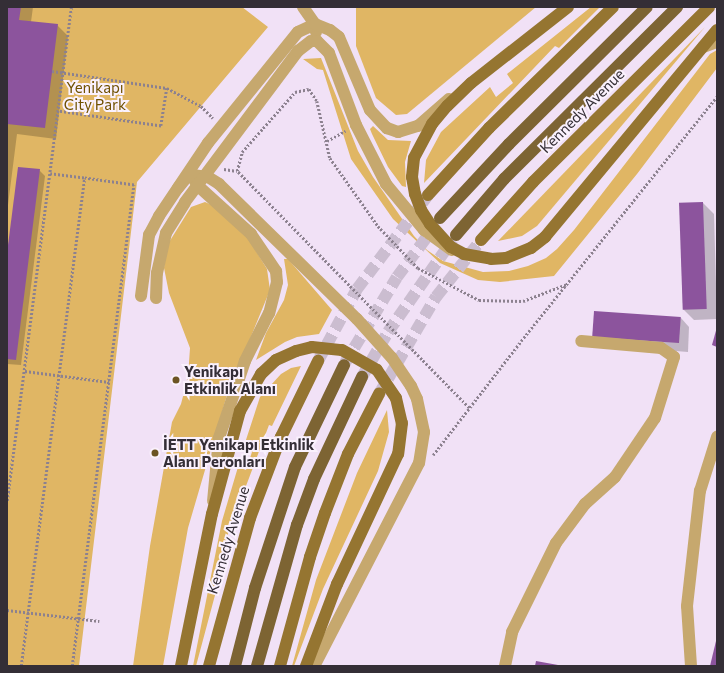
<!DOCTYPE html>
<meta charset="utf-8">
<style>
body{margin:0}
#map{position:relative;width:724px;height:673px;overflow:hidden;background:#f1e1f6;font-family:Commissioner,sans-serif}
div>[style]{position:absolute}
.green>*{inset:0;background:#e0b664}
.shadow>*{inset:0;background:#0003}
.building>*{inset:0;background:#8c549d;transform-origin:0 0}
.major-tunnel>*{height:12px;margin-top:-6px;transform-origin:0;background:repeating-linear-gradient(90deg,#cbbdd0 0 12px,transparent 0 18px)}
.highway-tunnel>*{height:12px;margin-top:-6px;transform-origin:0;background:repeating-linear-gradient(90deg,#cbbdd0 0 12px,transparent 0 18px)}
.path>*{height:2.5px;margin-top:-1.25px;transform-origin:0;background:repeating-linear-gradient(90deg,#8c818f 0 2px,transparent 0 4px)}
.minor>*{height:12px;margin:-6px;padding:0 6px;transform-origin:6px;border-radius:6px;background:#c6a86e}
.major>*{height:12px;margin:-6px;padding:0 6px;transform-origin:6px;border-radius:6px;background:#957531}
.highway>*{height:12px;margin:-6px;padding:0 6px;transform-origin:6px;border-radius:6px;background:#7d6433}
.dots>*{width:11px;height:11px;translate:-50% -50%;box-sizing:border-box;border:2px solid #faf1fd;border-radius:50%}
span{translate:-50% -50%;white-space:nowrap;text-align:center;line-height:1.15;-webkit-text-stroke:4px #faf1fd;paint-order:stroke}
.park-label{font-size:15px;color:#705101}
.street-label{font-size:15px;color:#342e36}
.poi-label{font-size:15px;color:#342e36;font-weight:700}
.left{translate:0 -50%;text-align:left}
.frame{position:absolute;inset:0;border:8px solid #342e36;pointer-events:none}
</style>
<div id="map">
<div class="green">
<i style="clip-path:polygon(7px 7px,242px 7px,268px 27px,137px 182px,79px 666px,7px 666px)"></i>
<i style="clip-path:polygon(356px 7px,536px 7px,407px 114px,396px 115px,376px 98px,356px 46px)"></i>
<i style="clip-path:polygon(591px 7px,600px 7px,559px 48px,555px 46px,424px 183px,426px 160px,441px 132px,490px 87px,496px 97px,513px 83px,507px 74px)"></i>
<i style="clip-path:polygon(705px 27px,537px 226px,522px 236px,498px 241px)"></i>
<i style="clip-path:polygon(717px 50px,717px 68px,637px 174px,554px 276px,500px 282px,478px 280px,440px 263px,393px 219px,351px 159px,323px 70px,317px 69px,303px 59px,321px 58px,358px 151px,373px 177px,414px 236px,427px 250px,443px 261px,483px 272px,509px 271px,528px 266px,546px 258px,557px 249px,574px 230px,710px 54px)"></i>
<i style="clip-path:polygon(373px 126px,388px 140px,411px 141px,405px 162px,406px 187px,402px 186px,388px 167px,372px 134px,370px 129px)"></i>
<i style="clip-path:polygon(205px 202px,214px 206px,248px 238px,267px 269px,270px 290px,227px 395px,188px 528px,163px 666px,133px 666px,150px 546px,172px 422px,181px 404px,188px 377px,190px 348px,169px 293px,164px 268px,166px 247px,191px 207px)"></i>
<i style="clip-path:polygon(284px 259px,288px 259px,332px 310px,319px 334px,297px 337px,285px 342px,256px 360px,266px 333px,284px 300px,288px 285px)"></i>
<i style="clip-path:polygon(301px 366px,272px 426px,269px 425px,226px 539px,229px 543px,196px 666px,193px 666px,222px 521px,238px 467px,246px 470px,252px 452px,243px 449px,260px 397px,281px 374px,291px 368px)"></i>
<i style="clip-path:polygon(387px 410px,389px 432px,378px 471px,323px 589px,294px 666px,292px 666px,316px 580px,357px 473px)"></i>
</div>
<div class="shadow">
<i style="clip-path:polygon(7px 7px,33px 7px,31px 22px,57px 25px,68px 36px,56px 139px,17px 134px,7px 213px)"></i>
<i style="clip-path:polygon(39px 170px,45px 176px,21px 365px,7px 364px,7px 261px)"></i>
<i style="clip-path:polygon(703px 203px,714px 214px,717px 319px,694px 320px,683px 309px,680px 204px)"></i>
<i style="clip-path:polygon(595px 312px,681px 318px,689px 327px,688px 352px,601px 345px)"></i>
<i style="clip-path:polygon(717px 643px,717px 666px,711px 666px)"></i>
</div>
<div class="building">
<i style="clip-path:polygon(7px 7px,21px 7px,19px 20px,58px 24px,45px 128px,7px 124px)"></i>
<i style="clip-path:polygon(18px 167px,40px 169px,16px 360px,7px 359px,7px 253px)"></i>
<i style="left:703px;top:202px;width:107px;height:24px;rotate:88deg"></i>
<i style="left:594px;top:311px;width:87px;height:26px;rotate:4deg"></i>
<i style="clip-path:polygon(717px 327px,717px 347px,712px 345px)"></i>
<i style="clip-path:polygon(716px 641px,717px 666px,710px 666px)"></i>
<i style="clip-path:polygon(536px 661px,558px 665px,558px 666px,535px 666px)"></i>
</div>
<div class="major-tunnel">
<i style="left:318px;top:361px;width:82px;rotate:-61.6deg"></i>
<i style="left:357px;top:289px;width:118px;rotate:-52.9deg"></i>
<i style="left:379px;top:394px;width:113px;rotate:-59.6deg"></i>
<i style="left:436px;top:297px;width:73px;rotate:-51.7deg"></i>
</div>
<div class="highway-tunnel">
<i style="left:345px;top:363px;width:100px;rotate:-58.8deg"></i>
<i style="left:397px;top:277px;width:64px;rotate:-53.3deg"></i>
<i style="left:362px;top:377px;width:52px;rotate:-60deg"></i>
<i style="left:388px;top:332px;width:113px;rotate:-55deg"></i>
</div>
<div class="path">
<i style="left:52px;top:71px;width:116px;rotate:8.4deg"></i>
<i style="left:167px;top:88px;width:38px;rotate:99deg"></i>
<i style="left:161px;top:126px;width:104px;rotate:-171.7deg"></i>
<i style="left:167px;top:88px;width:38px;rotate:28deg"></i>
<i style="left:201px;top:106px;width:17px;rotate:45deg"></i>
<i style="left:327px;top:141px;width:21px;rotate:-29deg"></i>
<i style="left:224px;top:169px;width:13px;rotate:9deg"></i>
<i style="left:25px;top:371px;width:85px;rotate:7.5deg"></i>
<i style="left:469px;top:408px;width:332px;rotate:-134.4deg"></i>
<i style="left:237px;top:171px;width:20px;rotate:-75deg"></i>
<i style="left:242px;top:152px;width:80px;rotate:-48.5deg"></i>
<i style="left:295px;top:92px;width:14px;rotate:-12deg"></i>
<i style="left:309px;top:89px;width:14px;rotate:56deg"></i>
<i style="left:317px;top:101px;width:58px;rotate:77.2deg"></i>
<i style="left:330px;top:158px;width:83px;rotate:54.8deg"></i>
<i style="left:378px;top:226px;width:58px;rotate:46.4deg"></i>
<i style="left:418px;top:268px;width:69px;rotate:27.7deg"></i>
<i style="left:479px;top:300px;width:44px;rotate:1.3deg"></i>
<i style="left:523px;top:301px;width:47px;rotate:-21.1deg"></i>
<i style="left:433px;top:455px;width:144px;rotate:-52.3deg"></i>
<i style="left:521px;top:341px;width:314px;rotate:-51.3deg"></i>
<i style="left:7px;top:501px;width:498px;rotate:-82.6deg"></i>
<i style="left:7px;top:610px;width:93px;rotate:6.8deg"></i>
<i style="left:21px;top:666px;width:492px;rotate:-82.6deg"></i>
<i style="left:84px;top:178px;width:34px;rotate:-173deg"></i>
<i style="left:72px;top:666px;width:485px;rotate:-82.7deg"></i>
<i style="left:134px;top:185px;width:50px;rotate:-172deg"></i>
</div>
<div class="minor">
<i style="left:303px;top:7px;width:21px;rotate:55deg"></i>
<i style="left:315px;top:24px;width:8px;rotate:83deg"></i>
<i style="left:703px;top:47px;width:15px;rotate:-20deg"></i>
<i style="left:194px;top:179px;width:7px;rotate:63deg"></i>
<i style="left:197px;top:185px;width:73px;rotate:42.2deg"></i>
<i style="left:251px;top:234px;width:45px;rotate:56deg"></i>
<i style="left:276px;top:271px;width:11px;rotate:85deg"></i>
<i style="left:277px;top:282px;width:32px;rotate:104deg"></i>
<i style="left:269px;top:313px;width:54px;rotate:116.6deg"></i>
<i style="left:245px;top:361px;width:81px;rotate:108.7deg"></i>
<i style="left:219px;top:438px;width:63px;rotate:95.4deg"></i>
<i style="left:178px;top:188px;width:14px;rotate:-51deg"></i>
<i style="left:187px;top:177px;width:6px;rotate:-18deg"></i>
<i style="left:193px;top:175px;width:15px;rotate:8deg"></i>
<i style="left:208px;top:177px;width:13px;rotate:32deg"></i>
<i style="left:219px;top:184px;width:193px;rotate:44.4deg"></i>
<i style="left:357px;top:319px;width:52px;rotate:48.1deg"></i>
<i style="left:392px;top:358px;width:34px;rotate:56deg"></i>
<i style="left:411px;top:386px;width:14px;rotate:65deg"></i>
<i style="left:417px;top:399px;width:34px;rotate:78deg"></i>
<i style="left:424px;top:432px;width:31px;rotate:99deg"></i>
<i style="left:419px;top:463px;width:229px;rotate:117.3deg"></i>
<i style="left:141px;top:296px;width:62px;rotate:-82.5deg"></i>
<i style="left:149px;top:235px;width:21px;rotate:-62deg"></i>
<i style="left:159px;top:216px;width:88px;rotate:-56.1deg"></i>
<i style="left:208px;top:143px;width:143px;rotate:-51deg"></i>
<i style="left:298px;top:32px;width:19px;rotate:-25deg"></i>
<i style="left:315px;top:24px;width:16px;rotate:22deg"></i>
<i style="left:330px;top:30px;width:11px;rotate:38deg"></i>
<i style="left:339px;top:37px;width:79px;rotate:67deg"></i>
<i style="left:370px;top:110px;width:25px;rotate:47deg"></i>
<i style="left:387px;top:128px;width:12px;rotate:20deg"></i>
<i style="left:398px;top:132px;width:21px;rotate:-17deg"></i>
<i style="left:418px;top:126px;width:41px;rotate:-41.1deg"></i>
<i style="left:156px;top:298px;width:25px;rotate:-88deg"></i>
<i style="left:157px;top:273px;width:41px;rotate:-77.3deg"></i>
<i style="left:166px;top:233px;width:36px;rotate:-58deg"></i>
<i style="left:185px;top:202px;width:189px;rotate:-53.2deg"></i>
<i style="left:298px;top:51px;width:16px;rotate:-38deg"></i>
<i style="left:311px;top:41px;width:6px"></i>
<i style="left:317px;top:41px;width:17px;rotate:45deg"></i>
<i style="left:329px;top:53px;width:77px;rotate:69.4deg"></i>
<i style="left:356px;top:125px;width:66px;rotate:63deg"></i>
<i style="left:386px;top:184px;width:60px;rotate:50.4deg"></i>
<i style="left:424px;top:230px;width:34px;rotate:36deg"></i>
<i style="left:505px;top:666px;width:35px;rotate:-78deg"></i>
<i style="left:512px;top:632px;width:99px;rotate:-63.7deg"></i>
<i style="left:556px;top:543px;width:49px;rotate:-53.4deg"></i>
<i style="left:585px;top:504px;width:40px;rotate:-42deg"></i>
<i style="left:615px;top:477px;width:71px;rotate:-55.9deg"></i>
<i style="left:655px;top:418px;width:64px;rotate:-72.7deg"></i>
<i style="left:674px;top:357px;width:16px;rotate:-145deg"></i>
<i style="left:661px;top:348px;width:80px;rotate:-175deg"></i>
<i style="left:691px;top:666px;width:60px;rotate:-93.8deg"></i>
<i style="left:687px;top:606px;width:116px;rotate:-83.6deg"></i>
<i style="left:700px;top:491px;width:57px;rotate:-72.5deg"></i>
</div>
<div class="major">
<i style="left:568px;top:7px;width:123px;rotate:141.9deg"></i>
<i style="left:471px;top:83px;width:33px;rotate:136deg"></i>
<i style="left:447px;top:106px;width:23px;rotate:130deg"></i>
<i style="left:432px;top:124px;width:38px;rotate:118deg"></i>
<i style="left:414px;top:158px;width:19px;rotate:96deg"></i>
<i style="left:412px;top:177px;width:17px;rotate:80deg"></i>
<i style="left:415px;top:194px;width:17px;rotate:69deg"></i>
<i style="left:421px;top:210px;width:17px;rotate:57deg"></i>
<i style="left:430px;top:224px;width:31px;rotate:48deg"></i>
<i style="left:451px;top:247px;width:15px;rotate:28deg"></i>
<i style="left:464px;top:254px;width:27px;rotate:10deg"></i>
<i style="left:491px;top:259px;width:15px;rotate:-4deg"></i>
<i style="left:506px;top:258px;width:27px;rotate:-22deg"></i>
<i style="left:531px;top:248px;width:18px;rotate:-38deg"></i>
<i style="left:545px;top:237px;width:269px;rotate:-50.3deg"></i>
<i style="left:428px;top:195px;width:91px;rotate:-47.7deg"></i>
<i style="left:489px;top:128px;width:173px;rotate:-44.3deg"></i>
<i style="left:481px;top:240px;width:78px;rotate:-48.1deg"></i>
<i style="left:533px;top:182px;width:248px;rotate:-44.8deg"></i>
<i style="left:181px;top:666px;width:155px;rotate:-78.5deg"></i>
<i style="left:212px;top:514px;width:107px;rotate:-74.8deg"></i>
<i style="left:240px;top:411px;width:43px;rotate:-60.4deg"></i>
<i style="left:261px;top:374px;width:21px;rotate:-43deg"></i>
<i style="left:276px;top:360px;width:22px;rotate:-24deg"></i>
<i style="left:296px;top:351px;width:16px;rotate:-14deg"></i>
<i style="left:312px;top:347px;width:30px;rotate:6deg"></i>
<i style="left:342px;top:350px;width:40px;rotate:29.7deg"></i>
<i style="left:377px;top:370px;width:34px;rotate:56deg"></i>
<i style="left:396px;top:398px;width:26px;rotate:77deg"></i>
<i style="left:402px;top:423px;width:31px;rotate:97deg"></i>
<i style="left:398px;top:454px;width:144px;rotate:115.1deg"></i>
<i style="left:337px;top:584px;width:88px;rotate:110.7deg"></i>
<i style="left:209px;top:666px;width:154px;rotate:-74.5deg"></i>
<i style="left:250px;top:518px;width:87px;rotate:-69.1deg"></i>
<i style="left:281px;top:437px;width:85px;rotate:-64deg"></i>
<i style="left:280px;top:666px;width:113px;rotate:-74.6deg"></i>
<i style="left:310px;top:557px;width:46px;rotate:-71.2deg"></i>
<i style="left:325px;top:513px;width:63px;rotate:-68.7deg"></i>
<i style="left:348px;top:454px;width:68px;rotate:-62.7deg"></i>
</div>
<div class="highway">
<i style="left:440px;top:218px;width:101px;rotate:-47deg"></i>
<i style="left:509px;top:144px;width:194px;rotate:-44.8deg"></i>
<i style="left:456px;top:235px;width:74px;rotate:-49.4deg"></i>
<i style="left:504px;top:179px;width:244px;rotate:-44.8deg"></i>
<i style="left:235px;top:666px;width:81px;rotate:-75.6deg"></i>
<i style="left:255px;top:588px;width:127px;rotate:-71.7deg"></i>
<i style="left:295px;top:467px;width:113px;rotate:-64.3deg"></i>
<i style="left:257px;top:666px;width:147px;rotate:-74.2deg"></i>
<i style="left:297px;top:525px;width:49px;rotate:-69.7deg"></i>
<i style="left:314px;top:479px;width:113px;rotate:-64.8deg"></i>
</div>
<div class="dots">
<i style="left:176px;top:380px;background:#6c5424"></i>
<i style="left:155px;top:453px;background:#6c5424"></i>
</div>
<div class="park-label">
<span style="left:95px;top:96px">Yenikapı<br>City Park</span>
</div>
<div class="street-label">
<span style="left:582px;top:111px;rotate:-45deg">Kennedy Avenue</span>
<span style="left:228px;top:540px;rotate:-73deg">Kennedy Avenue</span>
</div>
<div class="poi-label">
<span class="left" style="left:184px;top:380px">Yenikapı<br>Etkinlik Alanı</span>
<span class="left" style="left:163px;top:453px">İETT Yenikapı Etkinlik<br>Alanı Peronları</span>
</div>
<div class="frame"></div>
</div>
